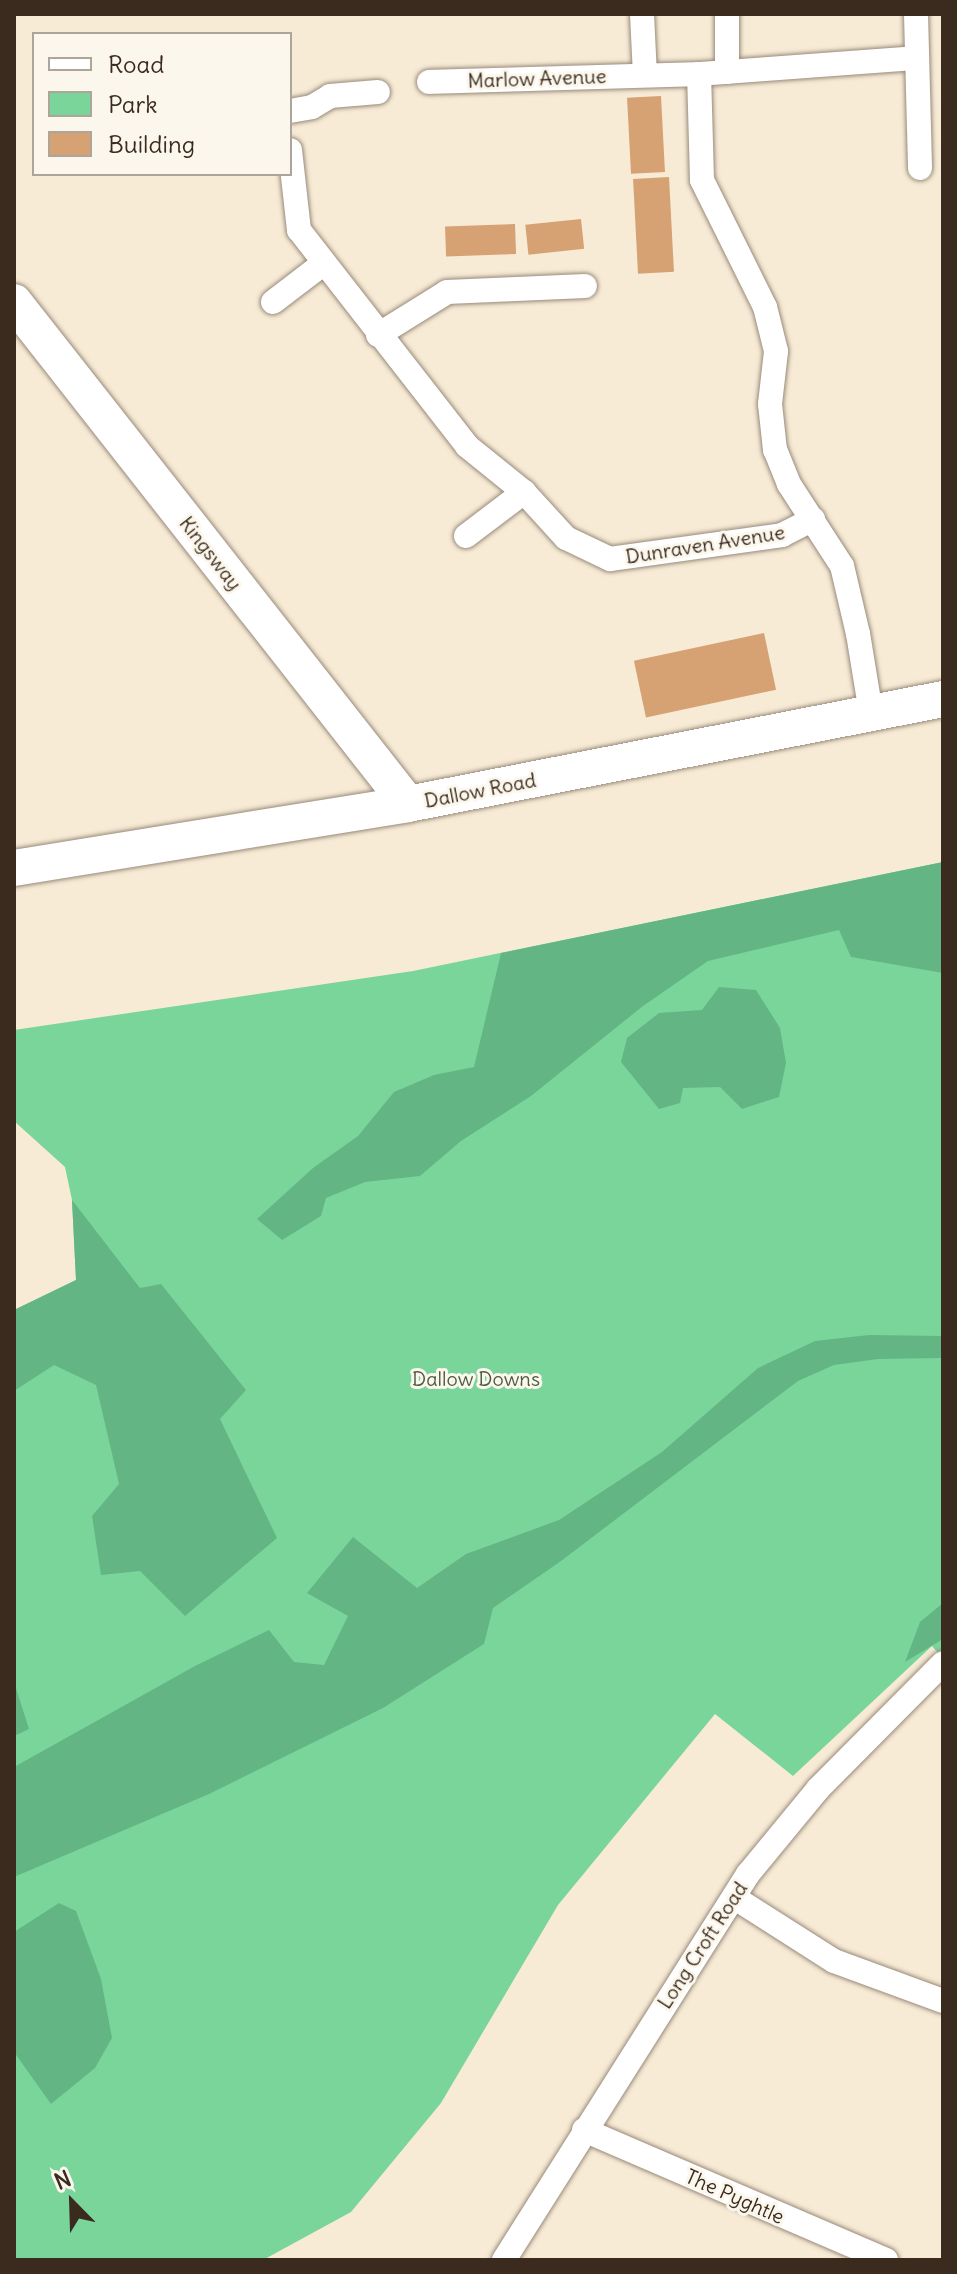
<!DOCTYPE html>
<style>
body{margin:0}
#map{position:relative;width:957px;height:2274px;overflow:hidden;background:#f7ebd6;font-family:Delius,sans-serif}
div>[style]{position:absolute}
.green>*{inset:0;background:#7ad59b}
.forest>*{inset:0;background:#63b683}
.building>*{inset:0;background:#d6a173;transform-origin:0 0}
.roads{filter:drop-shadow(0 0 2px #998a7a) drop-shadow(0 0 2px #998a7a)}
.street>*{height:24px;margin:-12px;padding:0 12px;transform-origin:12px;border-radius:12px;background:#fff}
.secondary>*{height:36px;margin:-18px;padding:0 18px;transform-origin:18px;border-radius:18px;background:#fff}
span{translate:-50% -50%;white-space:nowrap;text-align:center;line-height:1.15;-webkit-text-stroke:6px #fbf7ec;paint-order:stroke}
.street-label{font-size:20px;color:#3b2a1e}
.park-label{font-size:20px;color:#4e5d44}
.frame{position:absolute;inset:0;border:16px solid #3b2a1e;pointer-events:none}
.legend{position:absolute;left:32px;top:32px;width:260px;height:144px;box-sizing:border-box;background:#fbf7ec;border:2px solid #aea59a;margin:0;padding:10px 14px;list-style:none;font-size:24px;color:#3b2a1e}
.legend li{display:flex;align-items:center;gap:16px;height:40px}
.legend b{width:40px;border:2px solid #aea59a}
.north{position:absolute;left:32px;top:2162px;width:80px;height:80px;-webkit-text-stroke:6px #fbf7ec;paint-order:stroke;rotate:337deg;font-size:22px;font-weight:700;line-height:32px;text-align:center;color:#3b2a1e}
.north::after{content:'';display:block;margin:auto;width:28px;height:36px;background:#3b2a1e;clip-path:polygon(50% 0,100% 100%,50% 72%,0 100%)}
</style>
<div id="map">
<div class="green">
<i style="clip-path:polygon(943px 862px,943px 1659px,932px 1646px,793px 1776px,715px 1714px,558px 1905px,441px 2103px,351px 2212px,263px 2260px,14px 2260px,14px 1310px,76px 1280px,72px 1200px,65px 1167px,14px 1121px,14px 1030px,413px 971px)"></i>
</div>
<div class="forest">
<i style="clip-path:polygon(943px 862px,943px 973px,851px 957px,839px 930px,708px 961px,643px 1006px,531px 1096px,461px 1141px,420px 1176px,365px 1182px,326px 1198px,321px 1216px,282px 1240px,257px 1219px,313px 1168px,358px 1136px,394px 1092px,434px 1075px,474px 1067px,501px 953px)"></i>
<i style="clip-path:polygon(719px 987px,756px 990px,780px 1028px,786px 1063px,779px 1097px,742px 1109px,720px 1087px,683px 1088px,680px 1103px,659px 1109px,621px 1062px,627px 1038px,659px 1013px,702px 1010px)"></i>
<i style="clip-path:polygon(72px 1200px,140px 1288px,161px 1284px,246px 1390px,220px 1419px,277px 1538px,185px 1616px,140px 1571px,101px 1575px,92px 1516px,119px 1484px,96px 1385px,54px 1365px,14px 1391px,14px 1310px,76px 1280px)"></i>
<i style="clip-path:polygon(869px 1335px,943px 1336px,943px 1358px,878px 1359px,834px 1365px,798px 1381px,561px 1561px,493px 1608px,484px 1644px,383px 1708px,209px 1794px,14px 1877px,14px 1767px,195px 1666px,269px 1630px,294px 1662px,324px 1665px,348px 1616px,307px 1593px,353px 1537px,417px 1588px,466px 1554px,559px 1520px,662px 1452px,758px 1368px,815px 1341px)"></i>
<i style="clip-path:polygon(943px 1603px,943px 1639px,905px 1662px,920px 1622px)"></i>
<i style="clip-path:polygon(14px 1682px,29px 1729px,14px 1736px)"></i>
<i style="clip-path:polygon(59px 1903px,76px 1911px,101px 1979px,112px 2038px,95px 2068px,51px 2104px,14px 2052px,14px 1932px)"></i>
</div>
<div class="building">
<i style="left:661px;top:96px;width:76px;height:34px;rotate:87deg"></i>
<i style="left:669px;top:177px;width:95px;height:36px;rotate:87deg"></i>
<i style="left:581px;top:219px;width:30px;height:56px;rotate:84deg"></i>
<i style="left:515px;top:224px;width:30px;height:70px;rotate:88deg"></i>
<i style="left:764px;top:633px;width:58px;height:133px;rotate:78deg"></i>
</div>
<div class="roads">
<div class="street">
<i style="left:642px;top:14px;width:61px;rotate:87.2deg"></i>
<i style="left:727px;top:14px;width:58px;rotate:90deg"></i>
<i style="left:916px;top:14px;width:154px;rotate:88.5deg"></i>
<i style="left:429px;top:82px;width:270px;rotate:-1.7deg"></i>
<i style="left:290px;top:111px;width:22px;rotate:-10deg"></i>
<i style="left:312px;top:107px;width:21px;rotate:-31deg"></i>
<i style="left:330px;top:96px;width:48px;rotate:-4.8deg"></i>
<i style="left:290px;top:150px;width:81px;rotate:83.6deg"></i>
<i style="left:299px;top:230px;width:274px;rotate:52.1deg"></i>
<i style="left:467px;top:446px;width:73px;rotate:38.9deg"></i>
<i style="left:524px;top:492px;width:62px;rotate:47.6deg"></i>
<i style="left:566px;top:538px;width:49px;rotate:25.5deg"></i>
<i style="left:610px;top:559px;width:174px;rotate:-7.9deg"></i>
<i style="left:782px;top:535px;width:35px;rotate:-27deg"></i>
<i style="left:273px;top:302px;width:64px;rotate:-37.4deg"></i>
<i style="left:378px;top:335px;width:81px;rotate:-31.9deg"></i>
<i style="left:447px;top:292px;width:138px;rotate:-2.5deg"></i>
<i style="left:466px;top:536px;width:73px;rotate:-37.2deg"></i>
<i style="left:871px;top:713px;width:80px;rotate:-99.3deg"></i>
<i style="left:858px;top:634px;width:70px;rotate:-103.2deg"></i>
<i style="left:842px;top:566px;width:98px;rotate:-122.9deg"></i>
<i style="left:789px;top:484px;width:37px;rotate:-112deg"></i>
<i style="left:775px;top:450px;width:46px;rotate:-96.2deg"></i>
<i style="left:770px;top:404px;width:53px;rotate:-83.5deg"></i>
<i style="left:776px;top:351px;width:45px;rotate:-104deg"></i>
<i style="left:765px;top:307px;width:142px;rotate:-116.4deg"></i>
<i style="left:702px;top:180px;width:106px;rotate:-91.6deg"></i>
<i style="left:699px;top:74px;width:218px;rotate:-4.2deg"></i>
<i style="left:735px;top:1898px;width:117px;rotate:32.5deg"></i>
<i style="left:834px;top:1961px;width:116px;rotate:20.2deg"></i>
<i style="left:584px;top:2130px;width:329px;rotate:23.3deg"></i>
<i style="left:504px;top:2260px;width:457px;rotate:-57.7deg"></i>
<i style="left:748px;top:1874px;width:110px;rotate:-50.5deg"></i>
<i style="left:818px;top:1789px;width:177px;rotate:-45.2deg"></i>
</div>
<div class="secondary">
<i style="left:14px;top:302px;width:638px;rotate:51.87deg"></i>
<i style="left:14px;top:868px;width:399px;rotate:-9.2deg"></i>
<i style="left:408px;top:804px;width:545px;rotate:-11.1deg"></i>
</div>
</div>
<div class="street-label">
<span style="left:537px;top:78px;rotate:-2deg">Marlow Avenue</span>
<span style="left:705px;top:544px;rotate:-9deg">Dunraven Avenue</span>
<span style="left:211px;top:553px;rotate:52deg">Kingsway</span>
<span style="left:480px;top:790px;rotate:-11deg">Dallow Road</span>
<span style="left:702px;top:1945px;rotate:-57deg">Long Croft Road</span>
<span style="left:735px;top:2196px;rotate:24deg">The Pyghtle</span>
</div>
<div class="park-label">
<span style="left:476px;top:1378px">Dallow Downs</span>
</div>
<div class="frame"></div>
<ul class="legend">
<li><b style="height:10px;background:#fff"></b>Road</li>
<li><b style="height:22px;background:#7ad59b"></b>Park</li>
<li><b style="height:22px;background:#d6a173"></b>Building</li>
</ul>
<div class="north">N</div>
</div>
